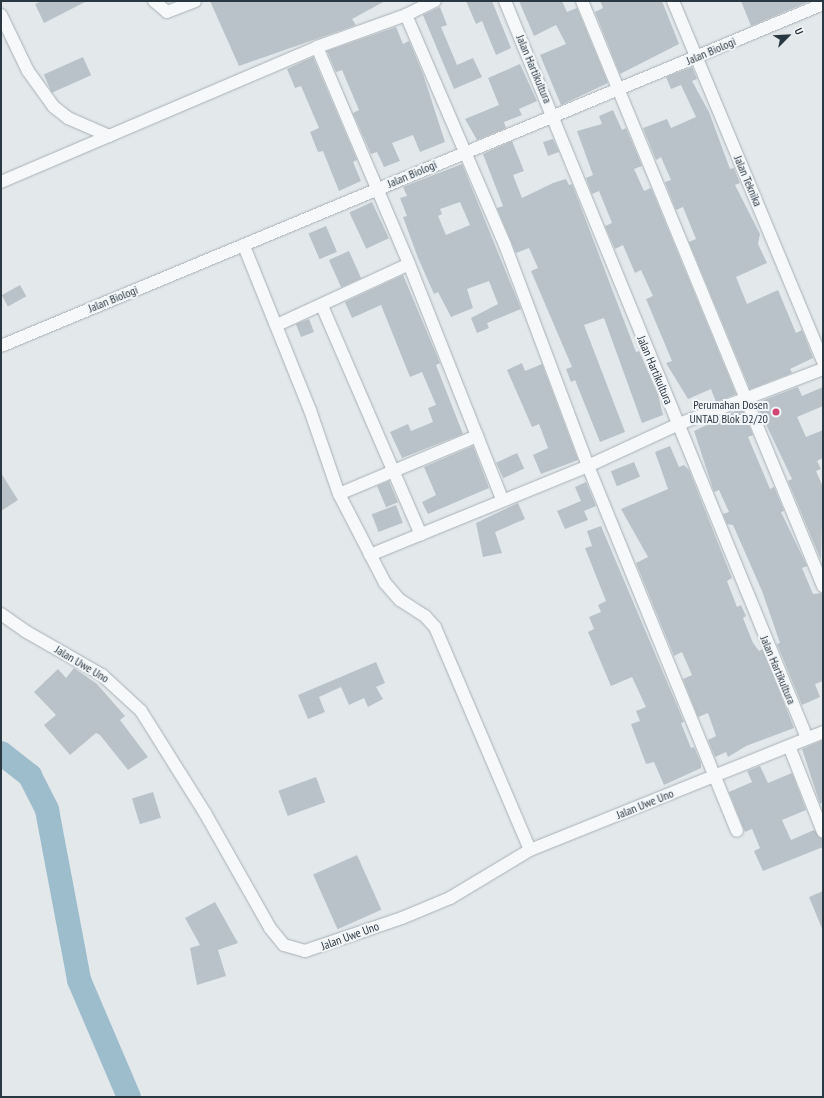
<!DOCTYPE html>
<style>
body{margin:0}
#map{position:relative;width:824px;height:1098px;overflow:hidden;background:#e3e8eb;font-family:"PT Sans Narrow",sans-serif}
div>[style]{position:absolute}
.river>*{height:24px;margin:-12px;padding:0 12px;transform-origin:12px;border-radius:12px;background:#9dbccc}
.building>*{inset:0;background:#bac2c9;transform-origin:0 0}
.roads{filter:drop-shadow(0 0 1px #a8b0b6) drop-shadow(0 0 1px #a8b0b6)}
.minor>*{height:12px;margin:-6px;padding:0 6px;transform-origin:6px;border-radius:6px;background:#f6f8f9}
.dots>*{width:11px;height:11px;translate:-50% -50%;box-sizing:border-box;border:2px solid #f3f6f8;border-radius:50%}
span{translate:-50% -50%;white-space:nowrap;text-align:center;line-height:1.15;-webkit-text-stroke:4px #f3f6f8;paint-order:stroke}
.street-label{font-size:12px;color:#2a3844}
.poi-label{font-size:12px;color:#2a3844}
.right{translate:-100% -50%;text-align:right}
.frame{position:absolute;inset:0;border:2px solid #2a3844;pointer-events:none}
.north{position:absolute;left:768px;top:16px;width:40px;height:40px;-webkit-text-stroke:3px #f3f6f8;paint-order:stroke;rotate:66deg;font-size:11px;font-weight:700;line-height:16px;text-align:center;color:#2a3844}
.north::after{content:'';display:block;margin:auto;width:14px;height:18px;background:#2a3844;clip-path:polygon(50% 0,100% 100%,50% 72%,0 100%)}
</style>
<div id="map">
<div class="river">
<i style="left:1px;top:753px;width:37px;rotate:38deg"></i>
<i style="left:30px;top:776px;width:38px;rotate:63deg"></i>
<i style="left:47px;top:810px;width:173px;rotate:79.3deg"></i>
<i style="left:79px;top:980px;width:127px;rotate:66.9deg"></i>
</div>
<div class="building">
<i style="clip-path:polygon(42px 1px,87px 1px,44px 23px,35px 4px)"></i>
<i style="clip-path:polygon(210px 1px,385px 1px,352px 19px,356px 25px,239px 66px)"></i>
<i style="clip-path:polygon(466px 1px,492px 1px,511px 48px,496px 55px,482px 21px,476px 24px)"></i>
<i style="clip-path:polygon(519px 1px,562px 1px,567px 12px,577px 8px,608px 83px,561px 105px,540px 55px,566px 44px,556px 25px,534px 36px)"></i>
<i style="clip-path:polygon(600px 1px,662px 1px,679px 44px,620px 74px,595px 12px,603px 8px)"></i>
<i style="clip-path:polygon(741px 1px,810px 1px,751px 26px)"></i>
<i style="clip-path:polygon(440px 7px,447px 25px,441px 27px,457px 65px,473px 58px,482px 77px,454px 89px,423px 15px)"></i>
<i style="clip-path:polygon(396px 27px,403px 44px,409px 41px,423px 74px,445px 142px,420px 152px,413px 135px,392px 143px,400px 161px,384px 167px,377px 152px,371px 154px,353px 113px,359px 110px,342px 70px,336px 72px,327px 51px)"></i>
<i style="left:83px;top:57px;width:20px;height:43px;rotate:66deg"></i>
<i style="clip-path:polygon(313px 57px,357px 160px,353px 162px,361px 181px,339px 191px,323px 151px,318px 152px,310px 132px,319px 128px,301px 86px,295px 88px,287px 69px)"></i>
<i style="clip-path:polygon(520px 64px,537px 101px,519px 109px,522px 115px,504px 122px,506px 128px,477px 140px,465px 119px,499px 105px,488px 78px)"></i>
<i style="clip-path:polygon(692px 67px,697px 79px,692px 81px,709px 112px,730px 169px,734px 168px,740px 183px,735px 185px,760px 234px,758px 244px,767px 263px,736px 277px,747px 304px,778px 290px,796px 333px,802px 330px,813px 358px,790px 369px,792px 373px,750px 389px,689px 242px,696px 239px,683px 207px,676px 210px,665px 182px,671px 180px,661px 157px,656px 160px,643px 128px,667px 119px,671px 128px,696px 117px,681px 85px,671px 89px,666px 77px)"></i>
<i style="clip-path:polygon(613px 110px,622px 130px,626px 128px,642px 166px,634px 169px,644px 191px,651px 188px,736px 394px,716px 402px,711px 389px,688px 399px,666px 363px,672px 361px,646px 299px,653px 296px,641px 270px,635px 273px,623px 245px,615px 249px,605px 226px,612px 223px,599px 191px,592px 194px,586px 178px,593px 175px,577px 131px,602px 124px,599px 116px)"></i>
<i style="clip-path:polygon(553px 139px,559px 152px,548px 156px,543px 142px)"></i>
<i style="clip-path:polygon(512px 141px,524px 171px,513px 175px,522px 198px,553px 183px,566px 179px,569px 185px,572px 184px,636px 352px,639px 351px,658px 395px,663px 415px,642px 423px,604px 318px,584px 325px,625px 432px,600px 442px,575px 380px,571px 382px,566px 369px,572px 367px,531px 271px,538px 268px,529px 248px,516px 253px,497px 208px,503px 206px,483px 154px)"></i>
<i style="clip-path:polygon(evenodd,462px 164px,521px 309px,487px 323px,489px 328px,477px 333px,471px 318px,498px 304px,489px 281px,467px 289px,473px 308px,451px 317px,438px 292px,434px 294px,418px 258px,403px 217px,407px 216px,400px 198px,407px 196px,403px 187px,462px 164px,460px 202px,470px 225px,446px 235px,438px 216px,442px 214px,440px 209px,460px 202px)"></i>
<i style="left:372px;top:202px;width:40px;height:25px;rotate:65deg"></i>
<i style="left:326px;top:226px;width:28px;height:19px;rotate:67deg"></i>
<i style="left:349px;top:251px;width:30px;height:22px;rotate:66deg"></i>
<i style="clip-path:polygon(403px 275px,440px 363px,436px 365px,463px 434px,402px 458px,390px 432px,408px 424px,411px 431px,433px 422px,428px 408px,436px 405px,422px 372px,410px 377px,381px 305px,352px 318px,345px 302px)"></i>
<i style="left:20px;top:285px;width:13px;height:21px;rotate:61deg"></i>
<i style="left:309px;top:319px;width:14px;height:14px;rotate:69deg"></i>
<i style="clip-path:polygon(522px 363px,525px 371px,542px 364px,578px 460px,541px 474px,533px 455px,548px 448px,539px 424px,532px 427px,507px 370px)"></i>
<i style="clip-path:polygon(798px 387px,802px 396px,823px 387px,823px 406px,797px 417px,806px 437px,823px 430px,823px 458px,817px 461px,821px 469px,816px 471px,823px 487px,821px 560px,788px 481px,792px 479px,756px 403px)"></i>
<i style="clip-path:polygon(742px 408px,753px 435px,748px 437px,770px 489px,774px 487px,784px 511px,781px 512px,807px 566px,802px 568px,813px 594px,823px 593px,823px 681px,815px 684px,820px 697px,802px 705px,777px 644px,780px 643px,762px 591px,733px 525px,727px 524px,723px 514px,729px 512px,719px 490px,714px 492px,694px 431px)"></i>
<i style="clip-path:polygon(473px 446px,489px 488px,428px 514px,422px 502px,436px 495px,424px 467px)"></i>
<i style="clip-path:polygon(670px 446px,679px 467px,684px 465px,689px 470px,732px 578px,727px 581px,737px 607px,741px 605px,746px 616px,743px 618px,753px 643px,759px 651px,763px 649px,794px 728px,746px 746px,728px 757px,726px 752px,715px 757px,708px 740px,716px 736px,708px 713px,698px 717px,683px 679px,692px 675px,682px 652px,674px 656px,636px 563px,648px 557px,621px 509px,668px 489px,655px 452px)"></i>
<i style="left:517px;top:453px;width:17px;height:23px;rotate:65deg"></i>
<i style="left:634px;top:462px;width:16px;height:25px;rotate:68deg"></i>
<i style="clip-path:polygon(1px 473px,18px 500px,1px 511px)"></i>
<i style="left:389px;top:481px;width:23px;height:13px;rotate:67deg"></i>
<i style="clip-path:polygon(586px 482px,596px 506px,584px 511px,588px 520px,565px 529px,557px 511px,581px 501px,575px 487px)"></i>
<i style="clip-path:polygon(518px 503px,525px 519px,495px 532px,502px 553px,483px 557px,476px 523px)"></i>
<i style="left:396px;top:505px;width:19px;height:26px;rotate:69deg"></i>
<i style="clip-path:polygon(601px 526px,684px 722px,681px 723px,691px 748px,694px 747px,701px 763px,701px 768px,664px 785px,654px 762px,646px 764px,631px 724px,640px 721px,636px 711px,646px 707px,632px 677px,611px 686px,588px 632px,594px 629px,589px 617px,601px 612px,598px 605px,606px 601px,585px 548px,592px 546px,587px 531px)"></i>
<i style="clip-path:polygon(376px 662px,385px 683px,376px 687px,383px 699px,368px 707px,364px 698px,349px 705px,341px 687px,319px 697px,325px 712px,308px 719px,298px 695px)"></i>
<i style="clip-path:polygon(74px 668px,97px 684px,125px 716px,120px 720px,148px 757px,128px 770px,100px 735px,96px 733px,70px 755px,44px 725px,56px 715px,34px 692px,58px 669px,66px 678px)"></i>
<i style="clip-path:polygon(823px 740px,823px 802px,820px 804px,802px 749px)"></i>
<i style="clip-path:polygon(760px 766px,768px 783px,792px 773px,806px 810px,782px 820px,791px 840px,814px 830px,823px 839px,823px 847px,763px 871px,754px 851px,760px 848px,752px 829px,745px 832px,729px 792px,752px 782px,747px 771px)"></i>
<i style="left:316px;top:777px;width:27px;height:40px;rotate:70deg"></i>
<i style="left:153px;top:792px;width:27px;height:22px;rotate:73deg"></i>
<i style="left:357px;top:855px;width:60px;height:48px;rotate:66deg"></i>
<i style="clip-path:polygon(823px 891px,823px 931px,809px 897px)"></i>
<i style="clip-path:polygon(215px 902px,238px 943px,218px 950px,226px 976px,197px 985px,190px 948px,200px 945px,185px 918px)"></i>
</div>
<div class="roads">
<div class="minor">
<i style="left:154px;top:1px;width:17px;rotate:40deg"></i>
<i style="left:167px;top:12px;width:30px;rotate:-21deg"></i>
<i style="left:505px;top:1px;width:796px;rotate:67.72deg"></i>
<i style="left:582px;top:1px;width:633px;rotate:67.61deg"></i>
<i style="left:673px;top:1px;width:391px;rotate:67.4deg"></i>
<i style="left:1px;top:15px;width:62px;rotate:64.3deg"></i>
<i style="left:28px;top:71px;width:44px;rotate:54.2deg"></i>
<i style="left:54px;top:107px;width:18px;rotate:38deg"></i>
<i style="left:68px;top:118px;width:45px;rotate:23.7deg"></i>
<i style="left:406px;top:15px;width:250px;rotate:66.7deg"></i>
<i style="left:505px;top:245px;width:236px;rotate:69.4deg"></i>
<i style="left:588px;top:466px;width:394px;rotate:67.8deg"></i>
<i style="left:317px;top:47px;width:236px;rotate:67deg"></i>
<i style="left:409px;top:264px;width:253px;rotate:68.4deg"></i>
<i style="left:1px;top:182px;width:344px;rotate:-23.1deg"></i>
<i style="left:317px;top:47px;width:95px;rotate:-19.8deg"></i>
<i style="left:406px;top:15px;width:32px;rotate:-26deg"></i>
<i style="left:244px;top:246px;width:177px;rotate:68.1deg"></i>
<i style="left:310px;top:410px;width:89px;rotate:71deg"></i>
<i style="left:339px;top:494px;width:100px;rotate:62.7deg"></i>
<i style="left:385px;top:583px;width:23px;rotate:49deg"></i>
<i style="left:400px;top:600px;width:30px;rotate:33deg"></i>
<i style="left:425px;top:616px;width:15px;rotate:48deg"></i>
<i style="left:435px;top:627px;width:242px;rotate:66.9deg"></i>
<i style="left:322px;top:306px;width:249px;rotate:66.6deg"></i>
<i style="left:277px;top:325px;width:145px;rotate:-24.8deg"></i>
<i style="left:1px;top:346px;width:890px;rotate:-22.59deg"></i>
<i style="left:339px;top:494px;width:150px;rotate:-22.8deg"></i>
<i style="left:370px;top:555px;width:235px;rotate:-22.2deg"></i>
<i style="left:588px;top:466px;width:100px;rotate:-24.8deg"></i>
<i style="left:679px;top:424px;width:154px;rotate:-20.9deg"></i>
<i style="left:1px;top:614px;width:29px;rotate:35deg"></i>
<i style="left:25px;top:631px;width:89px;rotate:29.7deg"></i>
<i style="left:102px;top:675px;width:53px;rotate:42.7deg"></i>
<i style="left:141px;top:711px;width:120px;rotate:57.9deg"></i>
<i style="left:205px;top:813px;width:132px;rotate:60.5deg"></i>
<i style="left:270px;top:928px;width:22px;rotate:51deg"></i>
<i style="left:284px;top:945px;width:22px;rotate:16deg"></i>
<i style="left:305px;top:951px;width:102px;rotate:-18.8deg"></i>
<i style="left:402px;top:918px;width:52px;rotate:-22.6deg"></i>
<i style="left:450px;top:898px;width:93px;rotate:-31deg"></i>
<i style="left:530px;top:850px;width:316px;rotate:-21.9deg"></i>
<i style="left:789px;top:746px;width:92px;rotate:68.4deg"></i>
</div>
</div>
<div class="dots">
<i style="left:776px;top:412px;background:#d24673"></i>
</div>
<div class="street-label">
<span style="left:711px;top:51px;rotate:-23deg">Jalan Biologi</span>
<span style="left:534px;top:69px;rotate:67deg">Jalan Hartikultura</span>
<span style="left:412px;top:174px;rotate:-23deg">Jalan Biologi</span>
<span style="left:748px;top:181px;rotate:67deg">Jalan Teknika</span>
<span style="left:113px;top:299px;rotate:-22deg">Jalan Biologi</span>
<span style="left:655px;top:370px;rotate:67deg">Jalan Hartikultura</span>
<span style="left:82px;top:664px;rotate:31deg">Jalan Uwe Uno</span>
<span style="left:778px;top:670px;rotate:67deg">Jalan Hartikultura</span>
<span style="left:645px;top:804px;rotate:-22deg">Jalan Uwe Uno</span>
<span style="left:350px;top:936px;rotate:-20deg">Jalan Uwe Uno</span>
</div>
<div class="poi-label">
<span class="right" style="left:768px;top:412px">Perumahan Dosen<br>UNTAD Blok D2/20</span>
</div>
<div class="frame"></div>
<div class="north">U</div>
</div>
